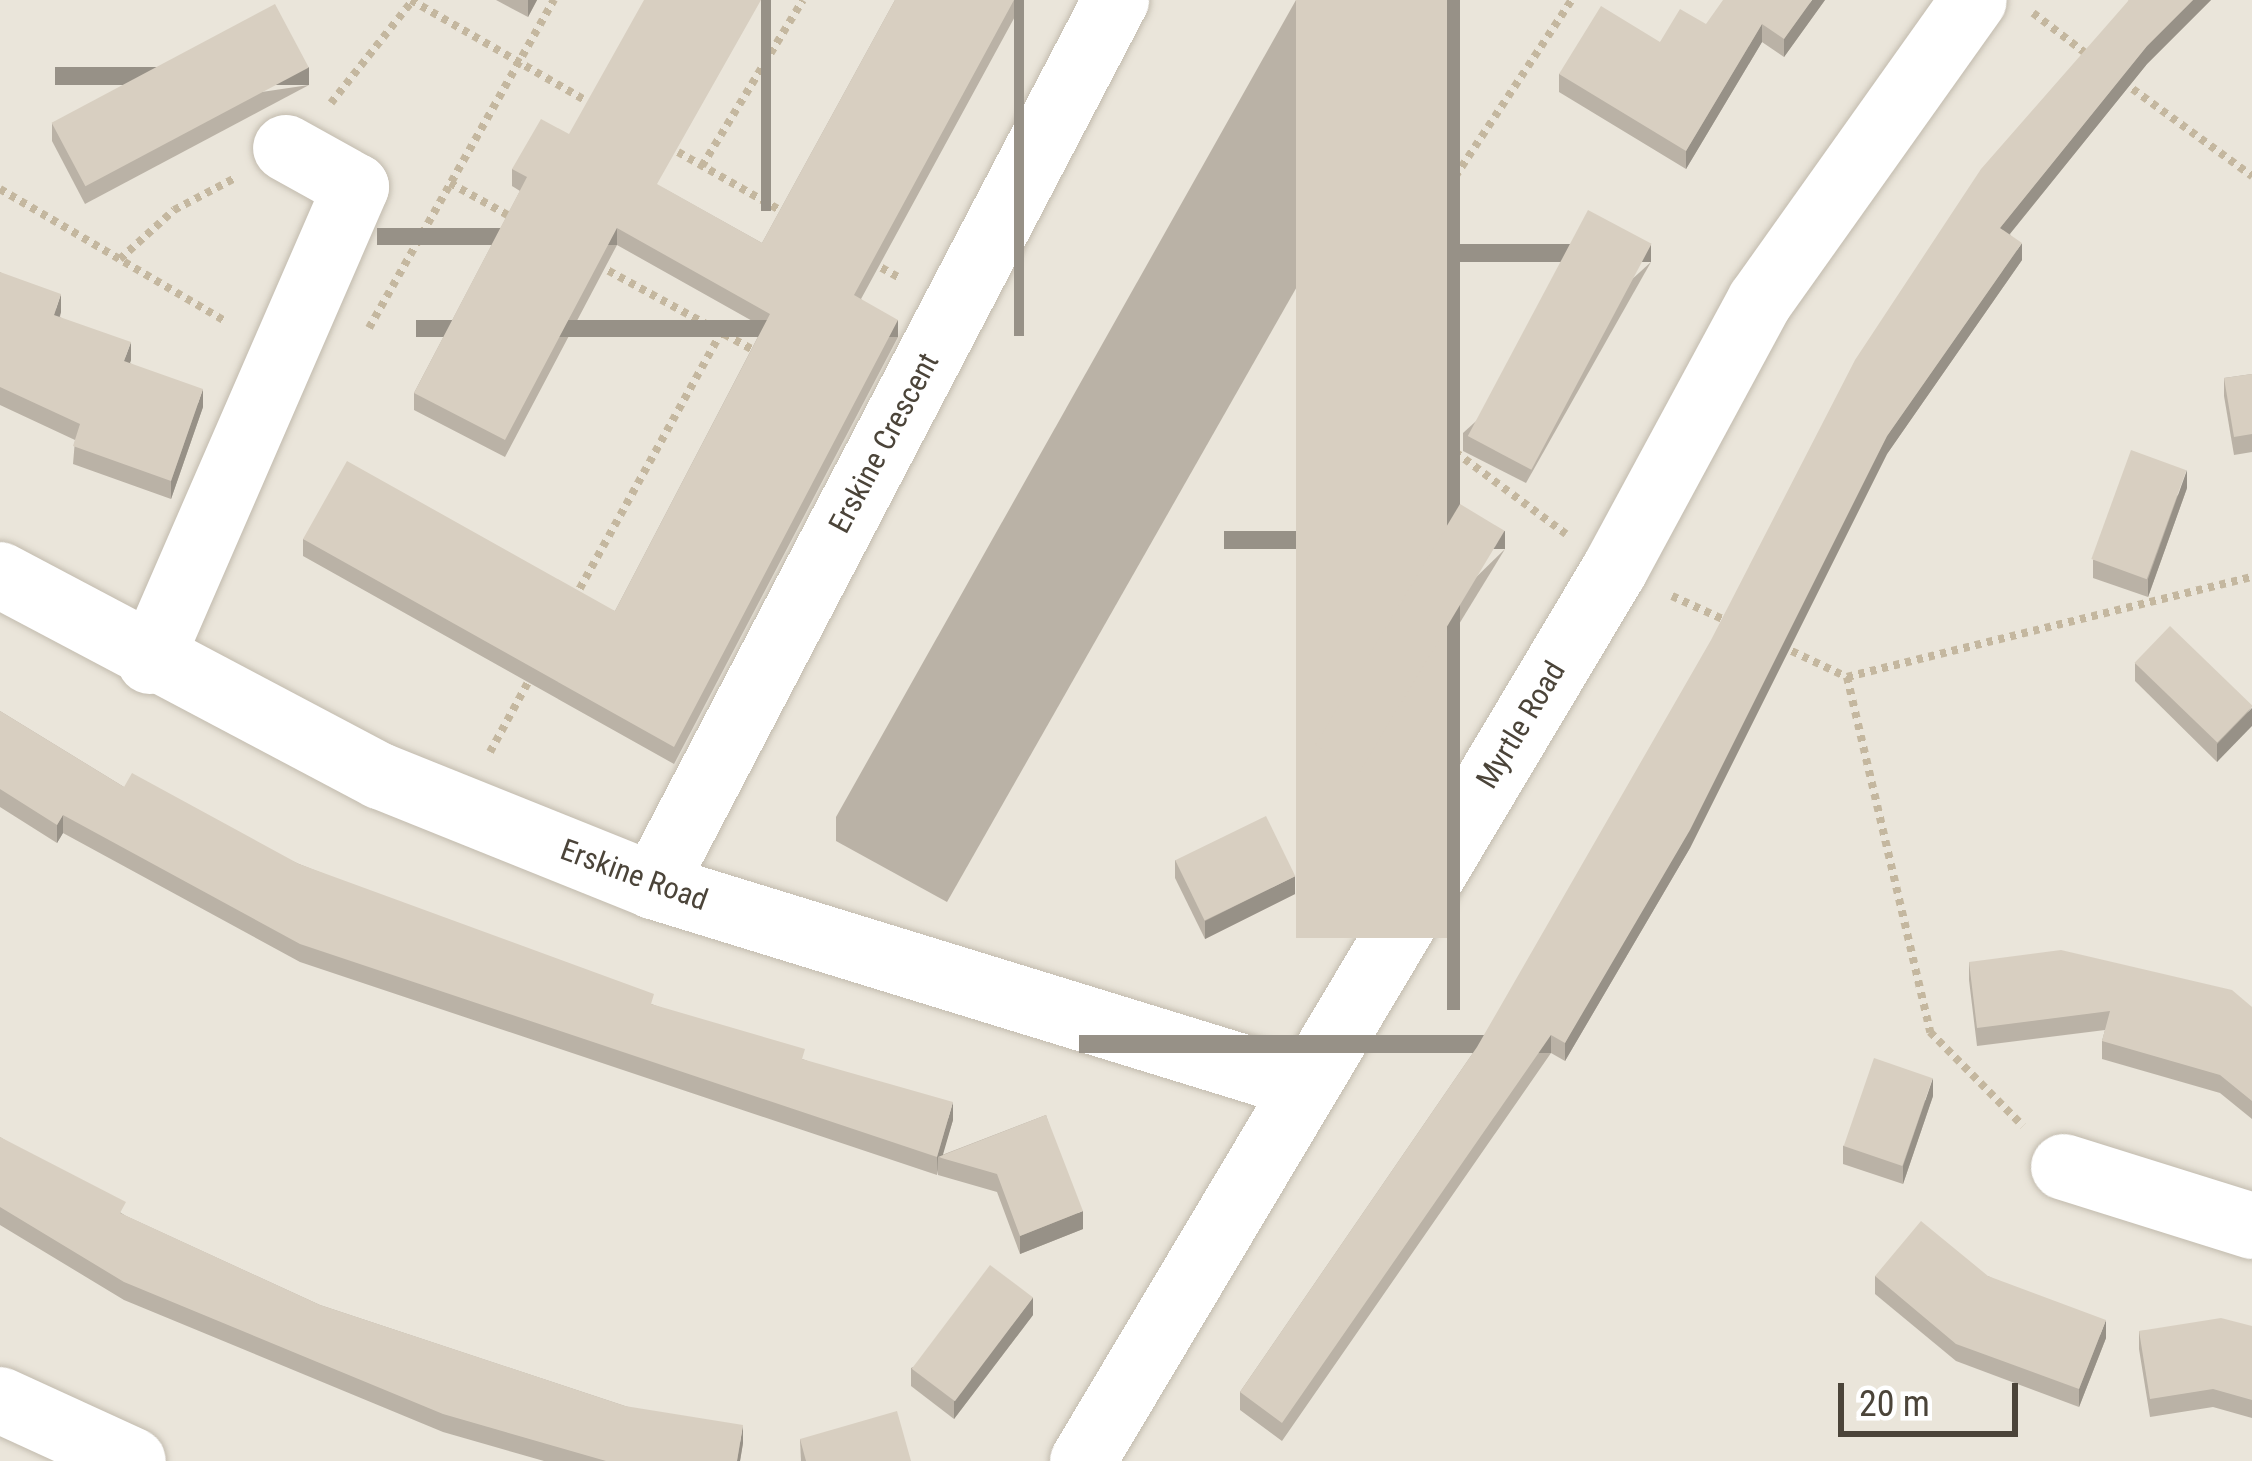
<!DOCTYPE html>
<style>
body{margin:0}
#map{position:relative;width:2252px;height:1461px;overflow:hidden;background:#f6f3ec;font-family:"Roboto Condensed",sans-serif}
div>[style]{position:absolute}
.residential>*{inset:0;background:#eae5da;transform-origin:0 0}
.path>*{height:8px;margin-top:-4px;transform-origin:0;background:repeating-linear-gradient(90deg,#c4b79f 0 6px,transparent 0 12px)}
.roads{filter:drop-shadow(0 0 3px #c2bbae) drop-shadow(0 0 3px #c2bbae)}
.minor>*{height:66px;margin:-33px;padding:0 33px;transform-origin:33px;border-radius:33px;background:#fff}
.wall>*{inset:0;background:#bab2a6}
.shaded-wall>*{inset:0;background:#979187;transform-origin:0 0}
.building>*{inset:0;background:#d8cfc1;transform-origin:0 0}
span{translate:-50% -50%;white-space:nowrap;text-align:center;line-height:1.15;-webkit-text-stroke:9px #fff;paint-order:stroke}
.street-label{font-size:30px;color:#4b4439}
.scale{position:absolute;left:1838px;top:1383px;width:180px;height:54px;box-sizing:border-box;border:6px solid #4b4439;border-top:0;padding-left:15px;font-size:36px;line-height:42px;white-space:nowrap;color:#4b4439;-webkit-text-stroke:9px #fff;paint-order:stroke}
</style>
<div id="map">
<div class="residential">
<i style="left:0;top:0;width:2252px;height:1461px"></i>
</div>
<div class="path">
<i style="left:411px;top:0;width:209px;rotate:29.9deg"></i>
<i style="left:2033px;top:13px;width:69px;rotate:37.4deg"></i>
<i style="left:2123px;top:82px;width:160px;rotate:36.1deg"></i>
<i style="left:331px;top:103px;width:130px;rotate:-51.5deg"></i>
<i style="left:678px;top:152px;width:123px;rotate:29.7deg"></i>
<i style="left:702px;top:166px;width:194px;rotate:-58.7deg"></i>
<i style="left:450px;top:183px;width:70px;rotate:29.1deg"></i>
<i style="left:0;top:189px;width:263px;rotate:30.4deg"></i>
<i style="left:120px;top:259px;width:73px;rotate:-42.2deg"></i>
<i style="left:174px;top:210px;width:69px;rotate:-27.7deg"></i>
<i style="left:871px;top:262px;width:33px;rotate:29deg"></i>
<i style="left:598px;top:265px;width:183px;rotate:28.7deg"></i>
<i style="left:369px;top:328px;width:377px;rotate:-60.6deg"></i>
<i style="left:1566px;top:534px;width:239px;rotate:-143.5deg"></i>
<i style="left:1374px;top:392px;width:67px;rotate:-105.5deg"></i>
<i style="left:1356px;top:327px;width:392px;rotate:-56.6deg"></i>
<i style="left:1672px;top:596px;width:63px;rotate:24.5deg"></i>
<i style="left:574px;top:599px;width:304px;rotate:-61.1deg"></i>
<i style="left:1781px;top:646px;width:73px;rotate:25.2deg"></i>
<i style="left:1847px;top:677px;width:417px;rotate:-13.9deg"></i>
<i style="left:1847px;top:677px;width:365px;rotate:76.8deg"></i>
<i style="left:1930px;top:1032px;width:132px;rotate:45.3deg"></i>
<i style="left:490px;top:752px;width:88px;rotate:-61.4deg"></i>
</div>
<div class="roads">
<div class="minor">
<i style="left:0;top:575px;width:430px;rotate:27.9deg"></i>
<i style="left:380px;top:776px;width:294px;rotate:21.9deg"></i>
<i style="left:653px;top:886px;width:680px;rotate:17.1deg"></i>
<i style="left:150px;top:661px;width:517px;rotate:-66.51deg"></i>
<i style="left:356px;top:187px;width:80px;rotate:-150.9deg"></i>
<i style="left:653px;top:886px;width:1000px;rotate:-62.41deg"></i>
<i style="left:2064px;top:1167px;width:197px;rotate:17.4deg"></i>
<i style="left:0;top:1400px;width:146px;rotate:24.6deg"></i>
<i style="left:1083px;top:1461px;width:1039px;rotate:-59.19deg"></i>
<i style="left:1615px;top:569px;width:305px;rotate:-61.6deg"></i>
<i style="left:1760px;top:301px;width:369px;rotate:-54.6deg"></i>
</div>
</div>
<div class="wall">
<i style="clip-path:polygon(496px 0,537px 0,528px 17px)"></i>
<i style="clip-path:polygon(895px 0,1024px 0,861px 299px,898px 337px,674px 764px,303px 556px,303px 539px,615px 611px,763px 327px,617px 245px,505px 457px,414px 410px,414px 393px,520px 191px,512px 186px,512px 169px,665px 189px,762px 243px)"></i>
<i style="clip-path:polygon(1296px 0,1460px 0,947px 902px,836px 841px,836px 817px)"></i>
<i style="clip-path:polygon(1825px 0,1784px 57px,1762px 42px,1686px 169px,1559px 92px,1559px 74px,1660px 42px,1706px 24px)"></i>
<i style="clip-path:polygon(2129px 0,2211px 0,2147px 64px,2010px 234px,2022px 260px,1887px 454px,1690px 848px,1565px 1061px,1551px 1053px,1282px 1441px,1240px 1410px,1240px 1392px,1477px 1047px)"></i>
<i style="clip-path:polygon(309px 85px,85px 204px,52px 141px,52px 123px)"></i>
<i style="clip-path:polygon(1651px 262px,1526px 483px,1463px 451px,1463px 433px)"></i>
<i style="clip-path:polygon(0 272px,61px 312px,60px 317px,131px 360px,130px 363px,203px 407px,171px 499px,73px 464px,75px 440px,0 405px)"></i>
<i style="clip-path:polygon(2252px 374px,2252px 452px,2234px 455px,2224px 396px,2224px 378px)"></i>
<i style="clip-path:polygon(2187px 488px,2148px 597px,2093px 578px,2093px 560px)"></i>
<i style="clip-path:polygon(1505px 549px,1358px 789px,1309px 759px,1309px 741px)"></i>
<i style="clip-path:polygon(2135px 663px,2252px 706px,2217px 762px,2135px 681px)"></i>
<i style="clip-path:polygon(0 711px,124px 787px,299px 864px,654px 1005px,805px 1060px,953px 1120px,942px 1155px,1046px 1115px,1083px 1229px,1020px 1254px,997px 1192px,938px 1175px,938px 1170px,937px 1175px,300px 962px,63px 833px,57px 843px,0 807px)"></i>
<i style="clip-path:polygon(1175px 860px,1295px 894px,1205px 939px,1175px 878px)"></i>
<i style="clip-path:polygon(1969px 962px,2252px 1007px,2252px 1119px,2220px 1093px,2102px 1059px,2102px 1041px,2105px 1030px,1977px 1046px,1969px 980px)"></i>
<i style="clip-path:polygon(1933px 1096px,1903px 1184px,1843px 1164px,1843px 1146px)"></i>
<i style="clip-path:polygon(0 1137px,126px 1216px,320px 1305px,625px 1406px,743px 1443px,740px 1461px,544px 1461px,443px 1432px,124px 1300px,0 1225px)"></i>
<i style="clip-path:polygon(1875px 1276px,1988px 1276px,2106px 1338px,2079px 1407px,1956px 1361px,1875px 1294px)"></i>
<i style="clip-path:polygon(1033px 1315px,954px 1419px,911px 1386px,911px 1368px)"></i>
<i style="clip-path:polygon(2252px 1326px,2252px 1418px,2213px 1407px,2150px 1417px,2139px 1349px,2139px 1331px)"></i>
<i style="clip-path:polygon(800px 1439px,911px 1461px,801px 1461px)"></i>
</div>
<div class="shaded-wall">
<i style="clip-path:polygon(528px 0,537px 0,528px 17px)"></i>
<i style="left:761px;top:0;width:10px;height:211px"></i>
<i style="left:1014px;top:0;width:10px;height:336px"></i>
<i style="left:1447px;top:0;width:13px;height:1010px"></i>
<i style="clip-path:polygon(1812px 0,1825px 0,1784px 57px,1784px 39px)"></i>
<i style="clip-path:polygon(2193px 0,2211px 0,2147px 64px,2000px 246px,2000px 228px,2147px 46px)"></i>
<i style="clip-path:polygon(1762px 24px,1762px 42px,1686px 169px,1686px 151px)"></i>
<i style="left:309px;top:67px;width:18px;height:254px;rotate:90deg"></i>
<i style="left:617px;top:228px;width:17px;height:240px;rotate:90deg"></i>
<i style="clip-path:polygon(2022px 243px,2022px 260px,1887px 454px,1690px 848px,1565px 1061px,1565px 1043px,1887px 436px)"></i>
<i style="left:1651px;top:244px;width:18px;height:254px;rotate:90deg"></i>
<i style="clip-path:polygon(61px 294px,61px 312px,54px 333px,54px 315px)"></i>
<i style="left:898px;top:320px;width:17px;height:482px;rotate:90deg"></i>
<i style="clip-path:polygon(131px 342px,131px 360px,124px 379px,124px 361px)"></i>
<i style="clip-path:polygon(203px 389px,203px 407px,171px 499px,171px 481px)"></i>
<i style="clip-path:polygon(2187px 470px,2187px 488px,2148px 597px,2148px 579px)"></i>
<i style="left:1505px;top:531px;width:18px;height:281px;rotate:90deg"></i>
<i style="clip-path:polygon(2252px 708px,2252px 726px,2217px 762px,2217px 744px)"></i>
<i style="clip-path:polygon(63px 815px,63px 833px,57px 843px,57px 825px)"></i>
<i style="clip-path:polygon(1295px 876px,1295px 894px,1205px 939px,1205px 921px)"></i>
<i style="left:1551px;top:1035px;width:18px;height:472px;rotate:90deg"></i>
<i style="clip-path:polygon(1933px 1078px,1933px 1096px,1903px 1184px,1903px 1166px)"></i>
<i style="clip-path:polygon(953px 1102px,953px 1120px,942px 1158px,938px 1157px,937px 1175px,937px 1157px)"></i>
<i style="clip-path:polygon(1083px 1211px,1083px 1229px,1020px 1254px,1020px 1236px)"></i>
<i style="clip-path:polygon(1033px 1297px,1033px 1315px,954px 1419px,954px 1401px)"></i>
<i style="clip-path:polygon(2106px 1320px,2106px 1338px,2079px 1407px,2079px 1389px)"></i>
<i style="clip-path:polygon(743px 1425px,743px 1443px,740px 1461px,737px 1461px)"></i>
</div>
<div class="building">
<i style="clip-path:polygon(644px 0,761px 0,657px 184px,762px 243px,895px 0,1014px 0,854px 295px,898px 320px,674px 747px,303px 539px,347px 461px,615px 611px,770px 314px,617px 228px,505px 440px,414px 393px,527px 177px,512px 169px,541px 119px,569px 134px)"></i>
<i style="left:1296px;top:0;width:151px;height:938px"></i>
<i style="clip-path:polygon(1723px 0,1812px 0,1784px 39px,1762px 24px,1686px 151px,1559px 74px,1601px 6px,1660px 42px,1680px 9px,1706px 24px)"></i>
<i style="clip-path:polygon(2129px 0,2193px 0,2147px 46px,2000px 228px,2022px 243px,1887px 436px,1690px 830px,1565px 1043px,1551px 1035px,1282px 1423px,1240px 1392px,1477px 1047px,1711px 640px,1855px 360px,1981px 169px)"></i>
<i style="left:275px;top:4px;width:72px;height:253px;rotate:62deg"></i>
<i style="left:1588px;top:210px;width:72px;height:256px;rotate:28deg"></i>
<i style="clip-path:polygon(0 272px,61px 294px,54px 315px,131px 342px,124px 361px,203px 389px,171px 481px,73px 446px,80px 424px,0 387px)"></i>
<i style="clip-path:polygon(2252px 374px,2252px 434px,2234px 437px,2224px 378px)"></i>
<i style="left:2131px;top:450px;width:59px;height:116px;rotate:20deg"></i>
<i style="left:1460px;top:504px;width:52px;height:281px;rotate:31deg"></i>
<i style="left:2170px;top:626px;width:115px;height:51px;rotate:44deg"></i>
<i style="clip-path:polygon(0 711px,124px 787px,132px 773px,299px 864px,654px 994px,651px 1004px,805px 1049px,802px 1059px,953px 1102px,937px 1157px,300px 944px,63px 815px,57px 825px,0 789px)"></i>
<i style="left:1266px;top:816px;width:67px;height:101px;rotate:64deg"></i>
<i style="clip-path:polygon(2061px 950px,2232px 990px,2252px 1007px,2252px 1101px,2220px 1075px,2102px 1041px,2110px 1011px,1977px 1028px,1969px 962px)"></i>
<i style="left:1874px;top:1058px;width:62px;height:93px;rotate:19deg"></i>
<i style="clip-path:polygon(1046px 1115px,1083px 1211px,1020px 1236px,997px 1174px,938px 1157px)"></i>
<i style="clip-path:polygon(0 1137px,126px 1202px,120px 1213px,320px 1305px,625px 1406px,743px 1425px,737px 1461px,606px 1461px,443px 1414px,124px 1282px,0 1207px)"></i>
<i style="clip-path:polygon(1921px 1221px,1988px 1276px,2106px 1320px,2079px 1389px,1956px 1344px,1875px 1276px)"></i>
<i style="left:990px;top:1265px;width:54px;height:130px;rotate:37deg"></i>
<i style="clip-path:polygon(2221px 1318px,2252px 1326px,2252px 1400px,2213px 1389px,2150px 1399px,2139px 1331px)"></i>
<i style="clip-path:polygon(897px 1411px,911px 1461px,806px 1461px,800px 1439px)"></i>
</div>
<div class="street-label">
<span style="left:884px;top:443px;rotate:-62deg">Erskine Crescent</span>
<span style="left:1521px;top:725px;rotate:-59deg">Myrtle Road</span>
<span style="left:634px;top:875px;rotate:20deg">Erskine Road</span>
</div>
<div class="scale">20 m</div>
</div>
